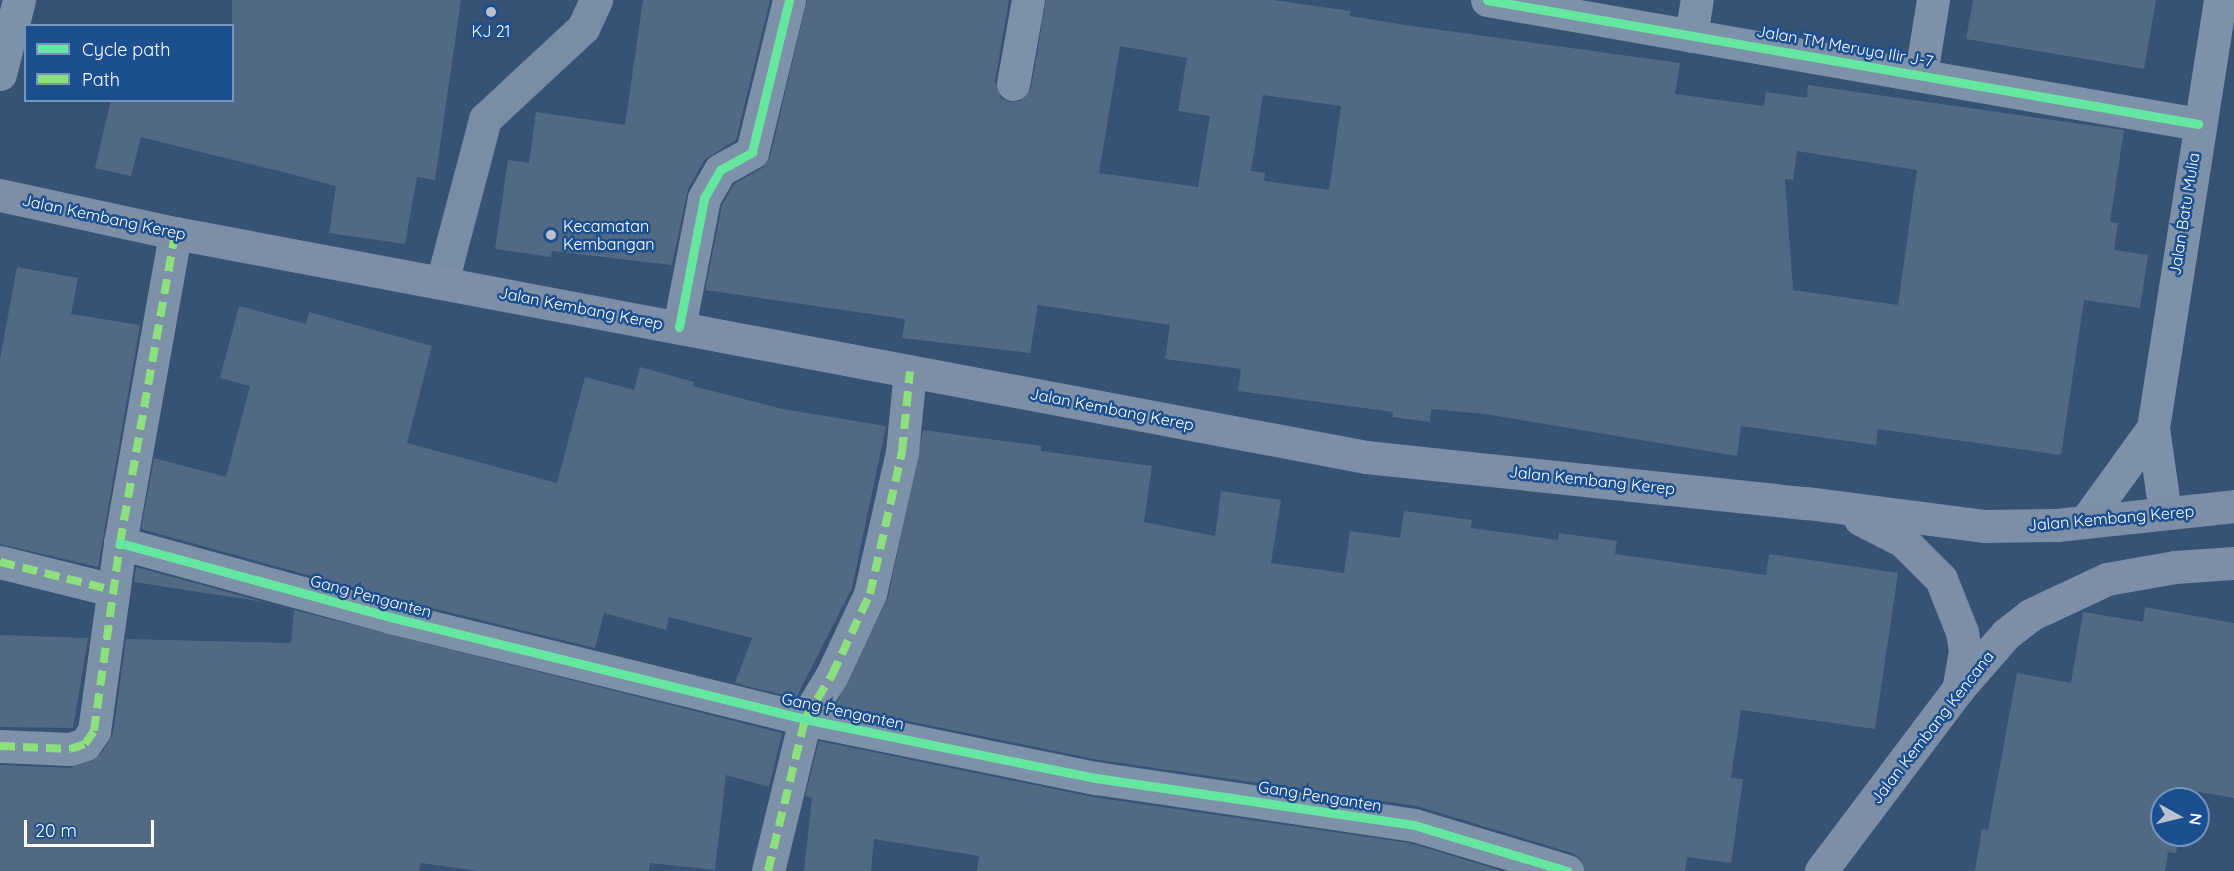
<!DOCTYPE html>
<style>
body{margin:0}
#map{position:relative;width:2234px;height:871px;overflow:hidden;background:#365274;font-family:Quicksand,sans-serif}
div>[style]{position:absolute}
.building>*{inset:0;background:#526984}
.street>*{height:33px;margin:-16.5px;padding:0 16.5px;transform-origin:16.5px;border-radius:16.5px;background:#7d92a8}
.secondary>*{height:33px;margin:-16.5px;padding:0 16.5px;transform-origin:16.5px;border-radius:16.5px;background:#798da4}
.primary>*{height:33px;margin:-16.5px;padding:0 16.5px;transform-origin:16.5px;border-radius:16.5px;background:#7d8ea7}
.quiet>*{height:8px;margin-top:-4px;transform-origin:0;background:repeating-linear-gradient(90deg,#8de07e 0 15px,transparent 0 23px)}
.cycleway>*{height:9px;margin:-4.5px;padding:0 4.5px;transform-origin:4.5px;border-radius:4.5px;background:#66e7a1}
.dots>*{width:16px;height:16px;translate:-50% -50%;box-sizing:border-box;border:3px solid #1b4f8f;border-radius:50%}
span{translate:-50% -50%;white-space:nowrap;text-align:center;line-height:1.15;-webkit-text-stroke:5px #1b4f8f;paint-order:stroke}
.poi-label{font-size:16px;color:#fff}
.left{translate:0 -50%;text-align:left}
.street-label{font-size:16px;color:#fff}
.legend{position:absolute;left:24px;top:24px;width:210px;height:78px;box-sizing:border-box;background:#1b4f8f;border:2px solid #7695bc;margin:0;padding:8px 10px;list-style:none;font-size:18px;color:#fff}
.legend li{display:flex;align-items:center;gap:12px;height:30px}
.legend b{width:30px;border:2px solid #7695bc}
.north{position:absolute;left:2150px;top:787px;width:60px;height:60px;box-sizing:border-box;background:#1b4f8f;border:2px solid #7695bc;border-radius:50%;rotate:98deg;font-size:16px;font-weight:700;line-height:24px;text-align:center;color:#fff}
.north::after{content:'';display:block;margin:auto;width:21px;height:27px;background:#b9c2ce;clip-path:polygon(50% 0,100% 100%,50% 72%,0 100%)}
.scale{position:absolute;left:24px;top:820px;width:130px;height:27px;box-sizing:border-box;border:3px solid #fff;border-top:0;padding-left:8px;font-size:18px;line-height:21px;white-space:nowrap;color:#fff;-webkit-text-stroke:4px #1b4f8f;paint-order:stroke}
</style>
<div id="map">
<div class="building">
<i style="clip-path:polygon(232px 0,461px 0,435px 180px,417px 177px,405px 244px,329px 233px,336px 186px,295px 175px,141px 137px,131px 176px,95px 168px,111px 100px,232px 100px)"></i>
<i style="clip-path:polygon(643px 0,770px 0,736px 140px,704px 160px,688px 189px,672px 265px,552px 251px,551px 257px,495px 249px,508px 160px,529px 163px,536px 112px,625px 125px)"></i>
<i style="clip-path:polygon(evenodd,807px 0,1009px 0,995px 81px,1001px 98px,1010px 102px,1020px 101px,1031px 88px,1046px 0,1273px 0,1350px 11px,1350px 16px,1412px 26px,1680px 63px,1675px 94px,1764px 106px,1766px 92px,1807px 98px,1808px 85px,2124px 130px,2110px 222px,2118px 223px,2114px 250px,2148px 255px,2140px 308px,2084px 300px,2061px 455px,1878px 429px,1876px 445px,1741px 426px,1737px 456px,1485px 414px,1431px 409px,1430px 422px,1392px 417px,1393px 412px,1238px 391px,1241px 369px,1165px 359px,1170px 325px,1038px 305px,1030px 353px,902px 338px,905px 319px,705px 290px,722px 205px,734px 184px,762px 168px,770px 157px,807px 0,1120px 46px,1187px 58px,1178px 111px,1210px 116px,1198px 187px,1099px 173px,1120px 46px,807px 0,1263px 95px,1341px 106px,1329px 190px,1264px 181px,1265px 173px,1251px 171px,1263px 95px,807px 0,1797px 151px,1917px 170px,1898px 305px,1793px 290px,1785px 179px,1793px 180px,1797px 151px)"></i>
<i style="clip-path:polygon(1973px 0,2156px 0,2144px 69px,1966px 39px)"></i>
<i style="clip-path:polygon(17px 267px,78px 278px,71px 314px,140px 325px,98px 567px,0 544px,0 359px)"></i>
<i style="clip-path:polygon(239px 306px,306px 324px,309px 312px,432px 346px,407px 443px,557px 483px,585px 377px,634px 390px,640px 367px,694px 382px,693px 386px,783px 409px,886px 426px,852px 588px,796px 698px,735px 683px,752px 638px,669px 617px,666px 630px,604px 613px,595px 648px,395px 599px,141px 529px,154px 458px,226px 477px,250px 386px,220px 378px)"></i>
<i style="clip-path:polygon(923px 430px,1041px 446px,1041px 451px,1152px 466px,1144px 522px,1215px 536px,1221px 491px,1281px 500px,1271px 563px,1344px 573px,1350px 531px,1400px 538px,1404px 511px,1472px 520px,1471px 528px,1558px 540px,1559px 533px,1617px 541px,1615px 554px,1766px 575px,1769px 554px,1898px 573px,1875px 729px,1741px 710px,1731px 778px,1743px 779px,1731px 863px,1687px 857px,1685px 871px,1585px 871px,1581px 859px,1572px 853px,1417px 806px,1099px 760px,835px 706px,888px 598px)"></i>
<i style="clip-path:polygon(136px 567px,264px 602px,134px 582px)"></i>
<i style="clip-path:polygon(2145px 607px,2234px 623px,2234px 798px,2188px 790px,2186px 799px,2162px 799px,2162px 835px,2179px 835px,2176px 853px,2168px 852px,2165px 871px,1975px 871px,1982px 829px,1988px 830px,2017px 673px,2071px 683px,2083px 612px,2143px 622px)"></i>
<i style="clip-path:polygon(294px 610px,782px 733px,769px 787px,726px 775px,715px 870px,650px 863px,649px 871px,478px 871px,421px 863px,419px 871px,0 871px,0 765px,70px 768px,100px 755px,113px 734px,126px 639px,291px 643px)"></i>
<i style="clip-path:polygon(0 635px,88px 638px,73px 728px,0 727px)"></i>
<i style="clip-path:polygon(819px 741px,1093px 797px,1410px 843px,1502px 871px,977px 871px,979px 856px,874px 839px,871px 871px,804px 871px,812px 798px,805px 796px)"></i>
</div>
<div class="street">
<i style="left:1487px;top:0;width:722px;rotate:9.89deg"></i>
<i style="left:1691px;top:36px;width:36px;rotate:-81deg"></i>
<i style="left:0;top:74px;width:76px;rotate:-75.6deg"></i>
<i style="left:1921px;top:74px;width:75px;rotate:-80.8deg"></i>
<i style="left:1013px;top:84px;width:85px;rotate:-79.9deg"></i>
<i style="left:679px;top:327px;width:131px;rotate:-79deg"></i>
<i style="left:704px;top:198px;width:32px;rotate:-60deg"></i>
<i style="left:720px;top:170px;width:37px;rotate:-29deg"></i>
<i style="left:752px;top:152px;width:156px;rotate:-76.3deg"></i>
<i style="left:2165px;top:513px;width:86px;rotate:-98deg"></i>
<i style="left:2153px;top:428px;width:433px;rotate:-81.1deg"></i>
<i style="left:2085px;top:522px;width:116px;rotate:-54.1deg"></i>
<i style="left:120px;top:543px;width:280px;rotate:15.3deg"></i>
<i style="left:390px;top:617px;width:427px;rotate:13.8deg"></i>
<i style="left:805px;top:719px;width:297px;rotate:11.5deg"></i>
<i style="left:1096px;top:778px;width:321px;rotate:8.4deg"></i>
<i style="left:1414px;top:825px;width:160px;rotate:16.7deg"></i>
<i style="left:0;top:562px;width:115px;rotate:14deg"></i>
<i style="left:0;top:746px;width:70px;rotate:2.5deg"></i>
<i style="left:70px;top:749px;width:16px;rotate:-18deg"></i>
<i style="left:85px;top:744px;width:16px;rotate:-55deg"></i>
<i style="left:94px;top:731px;width:190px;rotate:-82.1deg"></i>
<i style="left:120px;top:543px;width:315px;rotate:-79.9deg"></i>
<i style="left:768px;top:871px;width:156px;rotate:-76.3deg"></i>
<i style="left:805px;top:719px;width:52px;rotate:-58.5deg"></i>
<i style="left:832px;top:675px;width:89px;rotate:-64.9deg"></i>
<i style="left:870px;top:594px;width:146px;rotate:-77.3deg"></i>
<i style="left:902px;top:452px;width:81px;rotate:-84.4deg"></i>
</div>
<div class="secondary">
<i style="left:442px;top:282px;width:169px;rotate:-75.2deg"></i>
<i style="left:485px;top:119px;width:134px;rotate:-42.9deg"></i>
<i style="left:583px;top:28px;width:31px;rotate:-65deg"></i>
</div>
<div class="primary">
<i style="left:0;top:195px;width:179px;rotate:12.3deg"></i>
<i style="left:175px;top:233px;width:1212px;rotate:10.65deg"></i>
<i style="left:1366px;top:457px;width:443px;rotate:6deg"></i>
<i style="left:1807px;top:503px;width:178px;rotate:7.4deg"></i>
<i style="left:1984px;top:526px;width:73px;rotate:-0.8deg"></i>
<i style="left:2057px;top:525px;width:178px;rotate:-6.1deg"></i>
<i style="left:1860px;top:519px;width:48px;rotate:27.1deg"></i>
<i style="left:1903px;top:541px;width:54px;rotate:45deg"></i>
<i style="left:1941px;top:579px;width:57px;rotate:68.4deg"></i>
<i style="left:1962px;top:632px;width:19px;rotate:81deg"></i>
<i style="left:1965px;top:651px;width:39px;rotate:100deg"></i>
<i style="left:1821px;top:871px;width:228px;rotate:-53deg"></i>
<i style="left:1958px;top:689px;width:73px;rotate:-48.9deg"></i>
<i style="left:2006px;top:634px;width:31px;rotate:-38deg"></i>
<i style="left:2030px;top:615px;width:85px;rotate:-25.1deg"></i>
<i style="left:2107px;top:579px;width:69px;rotate:-10deg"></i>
<i style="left:2175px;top:567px;width:59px;rotate:-3.9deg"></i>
</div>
<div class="quiet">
<i style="left:0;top:562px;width:115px;rotate:14deg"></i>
<i style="left:0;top:746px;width:70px;rotate:2.5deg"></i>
<i style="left:70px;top:749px;width:16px;rotate:-18deg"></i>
<i style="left:85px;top:744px;width:16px;rotate:-55deg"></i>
<i style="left:94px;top:731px;width:190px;rotate:-82.1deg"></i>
<i style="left:120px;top:543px;width:315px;rotate:-79.9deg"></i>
<i style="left:768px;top:871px;width:156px;rotate:-76.3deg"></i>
<i style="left:805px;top:719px;width:52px;rotate:-58.5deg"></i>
<i style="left:832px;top:675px;width:89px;rotate:-64.9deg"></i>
<i style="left:870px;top:594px;width:146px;rotate:-77.3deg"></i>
<i style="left:902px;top:452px;width:81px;rotate:-84.4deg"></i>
</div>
<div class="cycleway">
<i style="left:1487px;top:0;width:722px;rotate:9.89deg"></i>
<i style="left:679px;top:327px;width:131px;rotate:-79deg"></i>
<i style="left:704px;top:198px;width:32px;rotate:-60deg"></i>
<i style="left:720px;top:170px;width:37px;rotate:-29deg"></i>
<i style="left:752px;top:152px;width:156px;rotate:-76.3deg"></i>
<i style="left:120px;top:543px;width:280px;rotate:15.3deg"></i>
<i style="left:390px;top:617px;width:427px;rotate:13.8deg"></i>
<i style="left:805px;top:719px;width:297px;rotate:11.5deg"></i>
<i style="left:1096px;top:778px;width:321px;rotate:8.4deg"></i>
<i style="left:1414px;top:825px;width:160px;rotate:16.7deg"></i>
</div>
<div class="dots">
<i style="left:491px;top:12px;background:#b9c2ce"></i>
<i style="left:551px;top:235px;background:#b9c2ce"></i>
</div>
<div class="poi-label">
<span style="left:491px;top:31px">KJ 21</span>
<span class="left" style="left:563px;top:235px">Kecamatan<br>Kembangan</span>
</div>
<div class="street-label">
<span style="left:1845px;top:46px;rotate:10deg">Jalan TM Meruya Ilir J-7</span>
<span style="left:2184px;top:214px;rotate:-81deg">Jalan Batu Mulia</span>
<span style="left:104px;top:217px;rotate:12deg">Jalan Kembang Kerep</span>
<span style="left:581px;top:308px;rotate:11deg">Jalan Kembang Kerep</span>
<span style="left:1112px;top:409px;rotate:11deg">Jalan Kembang Kerep</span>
<span style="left:1592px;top:480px;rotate:6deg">Jalan Kembang Kerep</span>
<span style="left:2111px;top:518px;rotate:-5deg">Jalan Kembang Kerep</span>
<span style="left:371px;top:596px;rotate:15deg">Gang Penganten</span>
<span style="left:843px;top:711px;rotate:12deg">Gang Penganten</span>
<span style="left:1932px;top:727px;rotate:-52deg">Jalan Kembang Kencana</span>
<span style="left:1320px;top:796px;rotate:9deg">Gang Penganten</span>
</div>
<ul class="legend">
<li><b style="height:8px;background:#66e7a1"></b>Cycle path</li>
<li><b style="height:8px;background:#8de07e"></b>Path</li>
</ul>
<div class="north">N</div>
<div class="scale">20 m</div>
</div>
